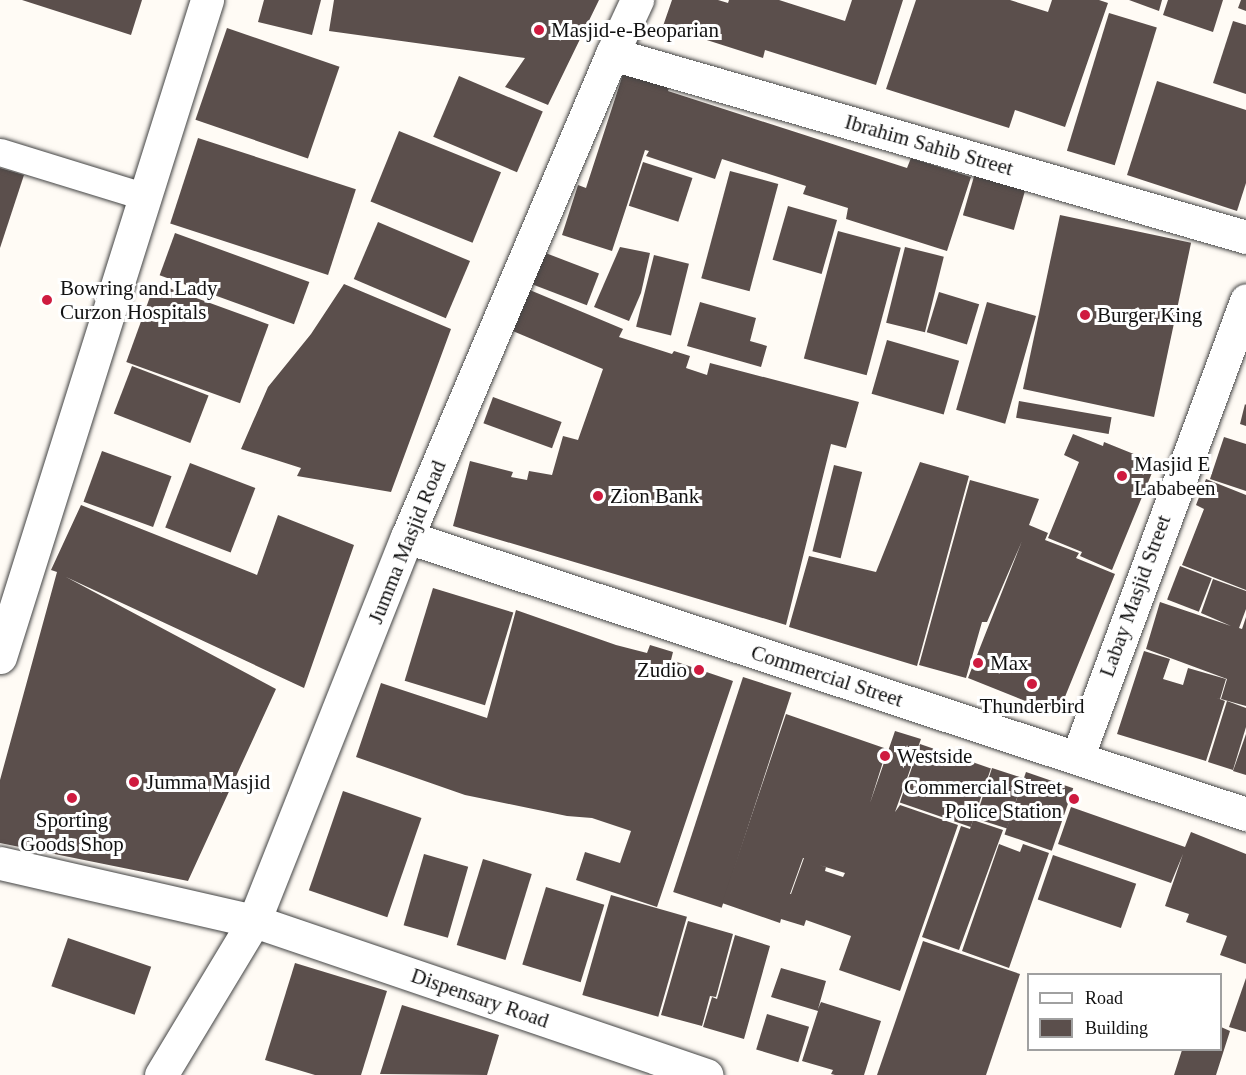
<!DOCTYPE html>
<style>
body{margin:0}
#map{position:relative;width:1246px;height:1075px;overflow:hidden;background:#fffbf5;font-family:Georgia,serif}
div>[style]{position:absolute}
.building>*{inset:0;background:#5b4f4c;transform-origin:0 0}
.roads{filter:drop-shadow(0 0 2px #444) drop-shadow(0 0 2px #444)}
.lane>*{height:27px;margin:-13.5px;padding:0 13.5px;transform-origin:13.5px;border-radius:13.5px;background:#fff}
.street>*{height:33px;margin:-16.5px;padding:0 16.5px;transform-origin:16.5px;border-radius:16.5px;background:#fff}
.dots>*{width:16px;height:16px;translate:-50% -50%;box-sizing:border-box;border:3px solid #fff;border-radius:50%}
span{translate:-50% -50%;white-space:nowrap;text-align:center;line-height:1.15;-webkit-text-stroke:6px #fff;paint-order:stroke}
.poi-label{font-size:21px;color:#111}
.left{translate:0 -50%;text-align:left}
.right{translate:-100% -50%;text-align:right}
.street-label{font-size:21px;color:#111}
.legend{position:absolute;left:1027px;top:973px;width:195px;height:78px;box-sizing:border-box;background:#fff;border:2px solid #a0a0a0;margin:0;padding:8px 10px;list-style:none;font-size:18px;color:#111}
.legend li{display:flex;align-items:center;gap:12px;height:30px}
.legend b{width:30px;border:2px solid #a0a0a0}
</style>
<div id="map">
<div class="building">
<i style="clip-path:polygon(22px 0,142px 0,131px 35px)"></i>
<i style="clip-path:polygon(264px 0,321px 0,312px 35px,258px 22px)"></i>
<i style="clip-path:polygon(334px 0,599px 0,548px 105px,505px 87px,525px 58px,329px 31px)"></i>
<i style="clip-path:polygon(672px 0,718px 0,728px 3px,729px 0,779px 0,845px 21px,852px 0,903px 0,876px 85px,765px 50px,763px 58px,663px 26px)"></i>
<i style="clip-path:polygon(916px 0,1010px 0,1048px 12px,1052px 0,1099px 0,1108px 3px,1065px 127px,1015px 110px,1009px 128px,886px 89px)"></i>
<i style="clip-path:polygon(1129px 0,1162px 0,1159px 11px)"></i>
<i style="clip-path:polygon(1168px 0,1223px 0,1213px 32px,1163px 15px)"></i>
<i style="clip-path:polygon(1241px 0,1246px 0,1246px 11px,1238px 8px)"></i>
<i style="left:1109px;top:13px;width:50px;height:144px;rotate:17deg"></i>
<i style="clip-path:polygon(1233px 21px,1246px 25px,1246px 94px,1213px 83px)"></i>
<i style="left:227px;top:28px;width:119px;height:97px;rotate:19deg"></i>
<i style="clip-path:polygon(624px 71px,670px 85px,668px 91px,907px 168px,911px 158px,971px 177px,947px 251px,846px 219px,848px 208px,803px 194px,806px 186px,722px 159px,715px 179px,646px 156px,649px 151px,645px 150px,612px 251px,562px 235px,578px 185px,586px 188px)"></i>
<i style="left:459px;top:76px;width:91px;height:66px;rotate:23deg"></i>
<i style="clip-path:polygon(1157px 81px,1246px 110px,1246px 183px,1237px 211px,1127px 175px)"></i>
<i style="left:399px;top:131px;width:110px;height:76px;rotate:22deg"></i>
<i style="left:198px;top:138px;width:166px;height:90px;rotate:18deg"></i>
<i style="left:643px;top:162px;width:52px;height:46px;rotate:18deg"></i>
<i style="clip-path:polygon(0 168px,24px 175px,0 248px)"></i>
<i style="left:730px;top:171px;width:50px;height:111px;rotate:15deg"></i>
<i style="left:975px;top:173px;width:53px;height:44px;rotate:16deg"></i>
<i style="left:788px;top:206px;width:51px;height:56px;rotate:16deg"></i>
<i style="left:1060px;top:215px;width:134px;height:178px;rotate:12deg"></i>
<i style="left:378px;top:222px;width:100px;height:62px;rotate:23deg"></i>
<i style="left:838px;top:231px;width:65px;height:132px;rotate:15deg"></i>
<i style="left:175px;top:233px;width:143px;height:45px;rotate:20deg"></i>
<i style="clip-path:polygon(620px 247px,650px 253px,641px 293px,629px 321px,594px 307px)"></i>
<i style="left:905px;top:247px;width:40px;height:78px;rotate:14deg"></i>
<i style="left:543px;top:252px;width:60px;height:34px;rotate:21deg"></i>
<i style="left:654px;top:255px;width:36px;height:74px;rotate:14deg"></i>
<i style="left:155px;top:283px;width:121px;height:84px;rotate:20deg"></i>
<i style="clip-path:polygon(344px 284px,451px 329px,391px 492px,297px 476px,301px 468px,241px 449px,268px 387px,311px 334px)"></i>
<i style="clip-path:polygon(525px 288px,623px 329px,619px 337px,672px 354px,674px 351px,690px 356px,686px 368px,707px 375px,710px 363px,859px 402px,846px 448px,831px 444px,786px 625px,453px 526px,470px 461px,513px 472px,511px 477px,527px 480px,529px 471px,552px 475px,563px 436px,578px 440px,603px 369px,508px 329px)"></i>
<i style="left:939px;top:292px;width:42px;height:42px;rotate:17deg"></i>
<i style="clip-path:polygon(700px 302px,756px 318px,750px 341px,767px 346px,761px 367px,687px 346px)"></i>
<i style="left:987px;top:302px;width:51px;height:112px;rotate:16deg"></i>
<i style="left:887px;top:340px;width:75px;height:56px;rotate:16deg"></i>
<i style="left:132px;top:366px;width:82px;height:51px;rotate:21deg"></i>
<i style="left:493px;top:397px;width:73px;height:28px;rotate:20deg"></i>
<i style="left:1019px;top:401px;width:94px;height:17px;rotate:10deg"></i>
<i style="clip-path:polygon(1245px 404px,1246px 405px,1246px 426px,1240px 424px)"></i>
<i style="clip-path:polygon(1073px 434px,1103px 446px,1104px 442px,1156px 463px,1112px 570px,1080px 556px,1082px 552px,1048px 538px,1079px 462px,1064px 455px)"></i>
<i style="clip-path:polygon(1224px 437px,1246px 444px,1246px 491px,1210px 479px)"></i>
<i style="left:102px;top:451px;width:74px;height:54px;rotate:20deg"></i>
<i style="clip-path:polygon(920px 462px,969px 476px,917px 666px,789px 627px,809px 556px,876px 572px)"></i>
<i style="left:190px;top:463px;width:70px;height:69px;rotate:21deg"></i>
<i style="left:834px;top:465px;width:29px;height:89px;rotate:14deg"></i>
<i style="clip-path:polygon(1206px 479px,1246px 495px,1246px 590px,1182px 565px,1204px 509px,1196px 505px)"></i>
<i style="clip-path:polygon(970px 480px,1039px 499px,1029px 525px,1048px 533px,1045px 540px,1079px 553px,1076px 558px,1115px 574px,1058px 714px,968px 678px,1022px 541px,987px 622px,982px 622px,966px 678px,919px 665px)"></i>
<i style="clip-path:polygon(81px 505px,257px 575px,278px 515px,354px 545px,304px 688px,66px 577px,276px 689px,188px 881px,0 843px,0 780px,57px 572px,51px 570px)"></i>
<i style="left:1180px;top:566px;width:34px;height:36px;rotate:21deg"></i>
<i style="clip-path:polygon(1213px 579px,1246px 591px,1246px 609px,1239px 628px,1242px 629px,1246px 617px,1246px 706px,1221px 699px,1227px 679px,1146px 649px,1160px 602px,1231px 626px,1201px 613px)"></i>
<i style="left:433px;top:588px;width:84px;height:97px;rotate:17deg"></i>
<i style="clip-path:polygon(516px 610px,616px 645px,647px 653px,650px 645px,673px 652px,671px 660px,733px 681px,657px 907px,576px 880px,585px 852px,620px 863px,631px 831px,592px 818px,567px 816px,465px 795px,356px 757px,381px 683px,487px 718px)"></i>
<i style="clip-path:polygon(1144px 651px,1170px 659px,1163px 679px,1183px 685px,1188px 668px,1226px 679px,1220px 699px,1217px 698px,1225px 701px,1206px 761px,1117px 734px)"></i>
<i style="left:743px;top:677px;width:51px;height:226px;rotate:18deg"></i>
<i style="clip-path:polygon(1227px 701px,1246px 708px,1246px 727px,1233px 770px,1208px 762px)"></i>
<i style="clip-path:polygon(evenodd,786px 714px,887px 749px,870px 803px,895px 731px,921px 739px,895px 812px,900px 805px,958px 825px,900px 991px,839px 970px,851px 936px,806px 920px,804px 926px,781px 919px,780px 923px,722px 903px,786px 714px,803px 858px,804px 858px,791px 894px,790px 894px,803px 858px,786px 714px,819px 865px,845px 873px,843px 877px,825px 871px,826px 867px,819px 865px)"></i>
<i style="clip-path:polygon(1246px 734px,1246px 775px,1233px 771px)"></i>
<i style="left:920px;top:744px;width:75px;height:62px;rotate:19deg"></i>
<i style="left:992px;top:768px;width:33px;height:53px;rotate:18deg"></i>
<i style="left:1026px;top:772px;width:50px;height:66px;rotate:19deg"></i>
<i style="left:343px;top:791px;width:83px;height:105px;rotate:19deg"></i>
<i style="clip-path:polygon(1071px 807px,1185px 847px,1191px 832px,1246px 854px,1246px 964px,1220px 955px,1227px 936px,1186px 922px,1189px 914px,1165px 906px,1183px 854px,1171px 883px,1058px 844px)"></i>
<i style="clip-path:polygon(973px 820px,1003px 830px,959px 950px,922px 937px,961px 826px,970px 829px)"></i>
<i style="clip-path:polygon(999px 844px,1020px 852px,1023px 844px,1049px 853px,1009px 968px,962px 951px)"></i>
<i style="left:424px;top:854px;width:46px;height:74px;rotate:16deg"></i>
<i style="left:1053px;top:855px;width:88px;height:47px;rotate:19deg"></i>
<i style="left:483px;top:859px;width:51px;height:90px;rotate:17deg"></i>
<i style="left:546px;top:887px;width:61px;height:81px;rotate:17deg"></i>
<i style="left:611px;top:895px;width:79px;height:104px;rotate:16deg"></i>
<i style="clip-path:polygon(688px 921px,733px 934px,716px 997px,710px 996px,702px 1026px,661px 1015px)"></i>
<i style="clip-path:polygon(735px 935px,770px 946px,744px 1039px,703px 1027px,712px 997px,717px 999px)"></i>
<i style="left:68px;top:938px;width:88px;height:51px;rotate:19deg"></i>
<i style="clip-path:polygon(923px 941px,1020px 974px,986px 1075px,877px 1075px)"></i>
<i style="clip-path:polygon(295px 963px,387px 991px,361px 1075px,315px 1075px,265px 1060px)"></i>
<i style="clip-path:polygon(781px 968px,826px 981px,818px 1009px,821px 1002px,881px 1021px,864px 1075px,835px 1075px,831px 1074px,833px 1070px,802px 1061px,818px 1011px,771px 997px)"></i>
<i style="clip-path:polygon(1246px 978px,1246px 1032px,1229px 1027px)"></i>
<i style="clip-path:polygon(402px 1005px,499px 1035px,487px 1075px,380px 1074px)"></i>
<i style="left:767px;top:1014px;width:44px;height:37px;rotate:17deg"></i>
<i style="clip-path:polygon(1221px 1027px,1230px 1031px,1216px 1075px,1174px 1075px,1182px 1050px,1221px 1050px)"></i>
</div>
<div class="roads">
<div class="lane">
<i style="left:0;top:152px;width:150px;rotate:17.1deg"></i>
</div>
<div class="street">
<i style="left:612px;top:54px;width:660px;rotate:16.1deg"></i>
<i style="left:407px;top:537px;width:884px;rotate:18.27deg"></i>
<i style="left:0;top:657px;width:689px;rotate:-72.51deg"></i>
<i style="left:1077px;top:758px;width:488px;rotate:-69.7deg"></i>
<i style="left:0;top:863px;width:261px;rotate:12.9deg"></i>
<i style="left:254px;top:921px;width:478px;rotate:18.8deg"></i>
<i style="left:161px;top:1075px;width:180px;rotate:-58.9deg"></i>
<i style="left:254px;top:921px;width:413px;rotate:-68.3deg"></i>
<i style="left:407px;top:537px;width:525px;rotate:-67deg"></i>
<i style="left:612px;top:54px;width:60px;rotate:-65.2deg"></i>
</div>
</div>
<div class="dots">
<i style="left:539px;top:30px;background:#cf1b3f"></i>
<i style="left:47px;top:300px;background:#cf1b3f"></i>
<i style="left:1085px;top:315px;background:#cf1b3f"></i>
<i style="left:1122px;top:476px;background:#cf1b3f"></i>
<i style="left:598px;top:496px;background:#cf1b3f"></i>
<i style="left:978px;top:663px;background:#cf1b3f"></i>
<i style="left:699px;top:670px;background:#cf1b3f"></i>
<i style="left:1032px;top:684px;background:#cf1b3f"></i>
<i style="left:885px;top:756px;background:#cf1b3f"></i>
<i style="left:134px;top:782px;background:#cf1b3f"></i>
<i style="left:72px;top:798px;background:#cf1b3f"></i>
<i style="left:1074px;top:799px;background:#cf1b3f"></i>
</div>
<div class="poi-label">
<span class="left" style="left:551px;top:30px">Masjid-e-Beoparian</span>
<span class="left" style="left:60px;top:300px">Bowring and Lady<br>Curzon Hospitals</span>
<span class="left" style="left:1097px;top:315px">Burger King</span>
<span class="left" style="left:1134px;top:476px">Masjid E<br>Lababeen</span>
<span class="left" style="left:610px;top:496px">Zion Bank</span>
<span class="left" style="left:990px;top:663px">Max</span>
<span class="right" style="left:687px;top:670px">Zudio</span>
<span style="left:1032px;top:706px">Thunderbird</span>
<span class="left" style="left:897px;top:756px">Westside</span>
<span class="left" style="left:146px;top:782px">Jumma Masjid</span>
<span class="right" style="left:1062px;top:799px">Commercial Street<br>Police Station</span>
<span style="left:72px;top:832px">Sporting<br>Goods Shop</span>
</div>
<div class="street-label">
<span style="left:929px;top:145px;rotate:16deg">Ibrahim Sahib Street</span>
<span style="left:407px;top:542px;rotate:-68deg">Jumma Masjid Road</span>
<span style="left:1135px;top:596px;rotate:-70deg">Labay Masjid Street</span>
<span style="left:827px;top:676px;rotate:18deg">Commercial Street</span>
<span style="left:480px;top:998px;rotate:19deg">Dispensary Road</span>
</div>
<ul class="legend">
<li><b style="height:8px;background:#fff"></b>Road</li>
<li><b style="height:16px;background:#5b4f4c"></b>Building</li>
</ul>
</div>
